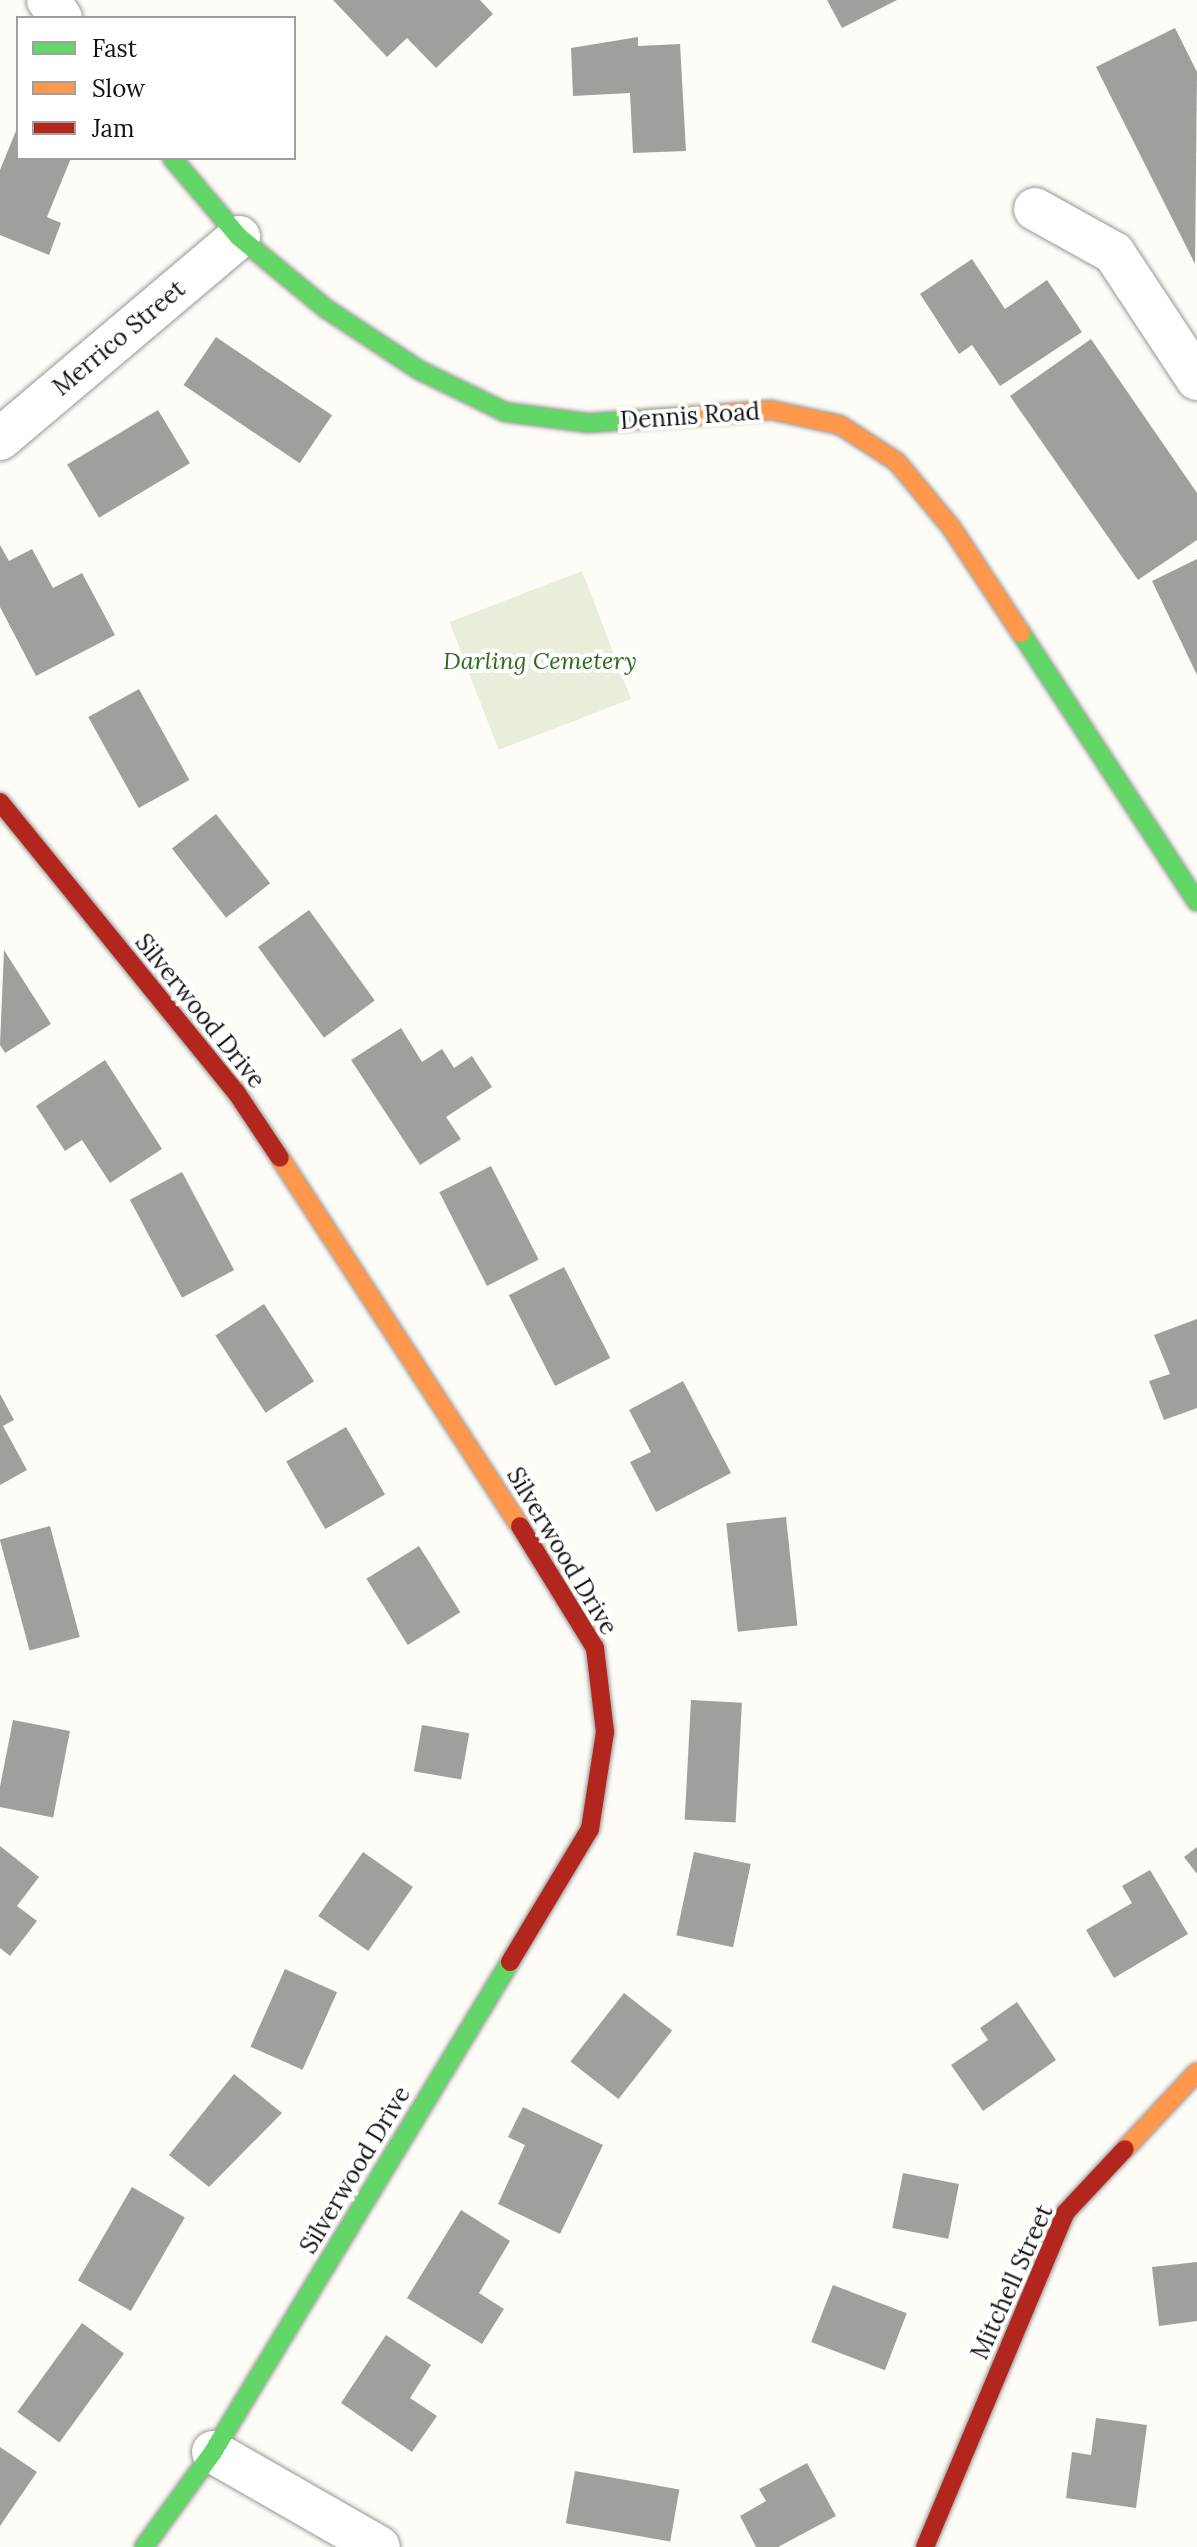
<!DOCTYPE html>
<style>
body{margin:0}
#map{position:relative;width:1197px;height:2547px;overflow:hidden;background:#fdfcf7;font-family:Lora,serif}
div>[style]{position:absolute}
.cemetery>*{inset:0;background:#e9eedb;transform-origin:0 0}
.building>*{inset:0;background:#a19f9c;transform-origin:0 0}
.roads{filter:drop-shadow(0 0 2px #979795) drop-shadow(0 0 2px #979795)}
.street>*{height:42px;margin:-21px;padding:0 21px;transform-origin:21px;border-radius:21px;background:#fffffe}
.fast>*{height:18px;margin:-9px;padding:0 9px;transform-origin:9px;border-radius:9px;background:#63d668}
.slow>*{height:18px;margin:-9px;padding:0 9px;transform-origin:9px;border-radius:9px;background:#ff974d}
.jam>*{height:18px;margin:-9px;padding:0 9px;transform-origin:9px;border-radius:9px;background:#b3261e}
span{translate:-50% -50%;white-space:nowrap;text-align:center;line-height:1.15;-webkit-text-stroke:8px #fff;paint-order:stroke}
.street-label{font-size:24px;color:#111}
.park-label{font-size:24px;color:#2f6b1f;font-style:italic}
.legend{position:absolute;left:16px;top:16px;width:280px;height:144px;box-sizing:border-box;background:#fff;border:2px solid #a0a0a0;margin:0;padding:10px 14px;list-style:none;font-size:24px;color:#111}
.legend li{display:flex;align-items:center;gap:16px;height:40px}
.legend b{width:40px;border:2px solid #a0a0a0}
</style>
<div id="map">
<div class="cemetery">
<i style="left:582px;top:571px;width:137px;height:142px;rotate:69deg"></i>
</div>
<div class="building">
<i style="clip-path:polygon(333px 0,480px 0,493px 14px,436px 68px,407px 38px,387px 57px)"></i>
<i style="clip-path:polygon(827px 0,897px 0,842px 28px)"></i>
<i style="clip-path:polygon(1175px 28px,1197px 72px,1195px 264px,1096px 67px)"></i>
<i style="clip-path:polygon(638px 37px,638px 46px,680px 44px,686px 151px,633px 153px,630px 93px,573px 96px,571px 48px)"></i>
<i style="clip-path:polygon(18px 126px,18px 158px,71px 158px,47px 217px,61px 223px,49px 255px,0 235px,0 170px)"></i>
<i style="clip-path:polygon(972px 259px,1005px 309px,1047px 280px,1082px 332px,1000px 386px,972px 345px,959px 354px,920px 294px)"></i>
<i style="left:216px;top:337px;width:140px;height:58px;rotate:34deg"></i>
<i style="clip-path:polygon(1091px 339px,1197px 493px,1197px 540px,1138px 580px,1010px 396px)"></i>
<i style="left:158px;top:410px;width:62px;height:106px;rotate:59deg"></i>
<i style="clip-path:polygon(0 545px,9px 561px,32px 549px,53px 588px,82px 573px,115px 635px,36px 676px,0 607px)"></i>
<i style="clip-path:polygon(1197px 559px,1197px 675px,1152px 581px)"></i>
<i style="left:139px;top:689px;width:104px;height:58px;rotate:61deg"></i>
<i style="left:216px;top:814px;width:88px;height:56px;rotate:52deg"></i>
<i style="left:309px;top:910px;width:112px;height:63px;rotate:54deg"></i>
<i style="clip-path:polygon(4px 950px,51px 1024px,5px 1053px,0 1045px)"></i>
<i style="clip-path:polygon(401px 1028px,422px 1062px,442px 1049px,454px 1068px,472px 1056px,492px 1087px,446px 1117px,461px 1139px,420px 1165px,351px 1060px)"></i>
<i style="clip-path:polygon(105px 1060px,162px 1149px,110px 1183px,82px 1140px,65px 1151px,36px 1106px)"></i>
<i style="left:491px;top:1166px;width:105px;height:58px;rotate:63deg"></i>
<i style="left:182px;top:1172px;width:111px;height:59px;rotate:62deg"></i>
<i style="left:564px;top:1267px;width:102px;height:62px;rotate:63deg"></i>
<i style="left:264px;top:1304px;width:92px;height:58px;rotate:57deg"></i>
<i style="clip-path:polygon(1197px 1319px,1197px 1408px,1164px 1420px,1149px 1381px,1170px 1374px,1154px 1335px)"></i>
<i style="clip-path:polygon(683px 1381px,731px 1473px,656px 1512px,630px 1462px,651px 1452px,629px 1410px)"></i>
<i style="clip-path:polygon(0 1394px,14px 1420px,3px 1426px,27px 1470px,0 1485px)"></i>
<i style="left:346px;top:1427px;width:78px;height:69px;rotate:60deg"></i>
<i style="left:786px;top:1517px;width:109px;height:60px;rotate:84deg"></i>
<i style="left:50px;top:1526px;width:115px;height:52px;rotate:75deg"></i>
<i style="left:419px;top:1546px;width:78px;height:62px;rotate:58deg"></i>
<i style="left:691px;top:1700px;width:51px;height:120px;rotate:3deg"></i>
<i style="left:13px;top:1720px;width:58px;height:88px;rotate:11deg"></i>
<i style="left:422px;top:1725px;width:48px;height:47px;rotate:10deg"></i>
<i style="clip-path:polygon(0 1846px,39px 1877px,17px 1906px,37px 1921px,10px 1956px,0 1948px)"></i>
<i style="clip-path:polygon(1197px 1847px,1197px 1874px,1184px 1857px)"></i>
<i style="left:363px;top:1852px;width:61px;height:78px;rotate:35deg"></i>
<i style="left:694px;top:1852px;width:58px;height:85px;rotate:12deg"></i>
<i style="clip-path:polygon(1150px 1870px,1188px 1934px,1114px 1978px,1086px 1930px,1132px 1903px,1122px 1886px)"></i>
<i style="left:285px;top:1969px;width:57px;height:85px;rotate:24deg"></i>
<i style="left:624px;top:1993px;width:61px;height:87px;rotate:38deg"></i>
<i style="clip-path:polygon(1017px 2002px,1056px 2060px,983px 2111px,951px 2065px,988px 2040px,980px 2028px)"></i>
<i style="clip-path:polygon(234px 2074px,282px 2113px,209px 2187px,169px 2155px)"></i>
<i style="clip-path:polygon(523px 2107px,603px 2145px,560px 2234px,498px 2204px,525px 2145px,508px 2137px)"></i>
<i style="left:903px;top:2173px;width:57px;height:56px;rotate:11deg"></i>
<i style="left:132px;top:2187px;width:61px;height:108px;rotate:30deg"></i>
<i style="clip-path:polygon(461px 2210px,510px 2241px,479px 2293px,504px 2309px,482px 2344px,407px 2298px)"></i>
<i style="clip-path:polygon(1197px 2262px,1197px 2321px,1159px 2326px,1152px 2267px)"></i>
<i style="left:833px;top:2285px;width:79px;height:61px;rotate:21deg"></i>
<i style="left:82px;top:2323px;width:52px;height:110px;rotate:36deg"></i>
<i style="clip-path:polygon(386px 2335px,431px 2365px,410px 2398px,437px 2416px,412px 2452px,341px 2403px)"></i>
<i style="clip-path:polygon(1096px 2418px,1147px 2425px,1136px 2508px,1066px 2498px,1072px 2452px,1091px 2455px)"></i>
<i style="clip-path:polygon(0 2447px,37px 2472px,0 2526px)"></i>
<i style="clip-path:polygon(807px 2463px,836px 2516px,778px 2547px,756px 2547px,740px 2516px,766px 2501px,759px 2489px)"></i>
<i style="left:575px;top:2471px;width:106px;height:53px;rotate:10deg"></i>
</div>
<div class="roads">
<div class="street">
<i style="left:48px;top:0;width:22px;rotate:54deg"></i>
<i style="left:1035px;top:209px;width:90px;rotate:29.1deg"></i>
<i style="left:1114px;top:253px;width:151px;rotate:56.6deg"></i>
<i style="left:0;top:439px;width:313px;rotate:-40.2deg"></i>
<i style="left:213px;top:2452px;width:191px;rotate:29.8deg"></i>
</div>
<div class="fast">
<i style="left:172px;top:158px;width:104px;rotate:49.7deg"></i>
<i style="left:239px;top:237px;width:112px;rotate:39.5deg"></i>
<i style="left:325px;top:308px;width:113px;rotate:33.4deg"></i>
<i style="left:419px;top:370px;width:96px;rotate:26deg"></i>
<i style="left:505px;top:412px;width:84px;rotate:7.5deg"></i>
<i style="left:588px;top:423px;width:104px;rotate:-3.9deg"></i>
<i style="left:1021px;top:633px;width:321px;rotate:56.8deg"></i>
<i style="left:144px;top:2547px;width:117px;rotate:-54deg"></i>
<i style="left:213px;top:2452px;width:573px;rotate:-58.78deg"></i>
</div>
<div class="slow">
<i style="left:692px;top:416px;width:79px;rotate:-4.3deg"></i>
<i style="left:771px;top:410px;width:71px;rotate:12.3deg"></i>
<i style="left:840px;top:425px;width:68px;rotate:33deg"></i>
<i style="left:897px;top:462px;width:85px;rotate:50.3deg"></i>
<i style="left:951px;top:527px;width:127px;rotate:56.6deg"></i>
<i style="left:280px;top:1158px;width:439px;rotate:56.9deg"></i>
<i style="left:1125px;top:2149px;width:105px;rotate:-46.9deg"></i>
</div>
<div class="jam">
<i style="left:0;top:802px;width:374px;rotate:50.9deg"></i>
<i style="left:236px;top:1092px;width:79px;rotate:56.3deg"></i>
<i style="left:510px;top:1962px;width:155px;rotate:-59deg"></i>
<i style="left:590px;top:1829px;width:98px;rotate:-81.2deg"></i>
<i style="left:605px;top:1732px;width:85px;rotate:-96.8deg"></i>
<i style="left:595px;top:1648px;width:143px;rotate:-121.6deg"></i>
<i style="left:925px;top:2547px;width:363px;rotate:-67.2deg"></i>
<i style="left:1066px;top:2212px;width:86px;rotate:-46.9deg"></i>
</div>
</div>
<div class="street-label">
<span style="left:119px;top:338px;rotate:-40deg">Merrico Street</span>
<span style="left:690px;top:416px;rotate:-4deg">Dennis Road</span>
<span style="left:200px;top:1011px;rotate:51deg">Silverwood Drive</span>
<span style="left:562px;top:1551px;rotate:59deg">Silverwood Drive</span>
<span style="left:355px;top:2170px;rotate:-59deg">Silverwood Drive</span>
<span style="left:1012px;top:2282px;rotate:-66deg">Mitchell Street</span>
</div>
<div class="park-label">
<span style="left:540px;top:661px">Darling Cemetery</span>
</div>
<ul class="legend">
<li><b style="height:10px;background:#63d668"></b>Fast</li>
<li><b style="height:10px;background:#ff974d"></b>Slow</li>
<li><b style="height:10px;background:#b3261e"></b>Jam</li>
</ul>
</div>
